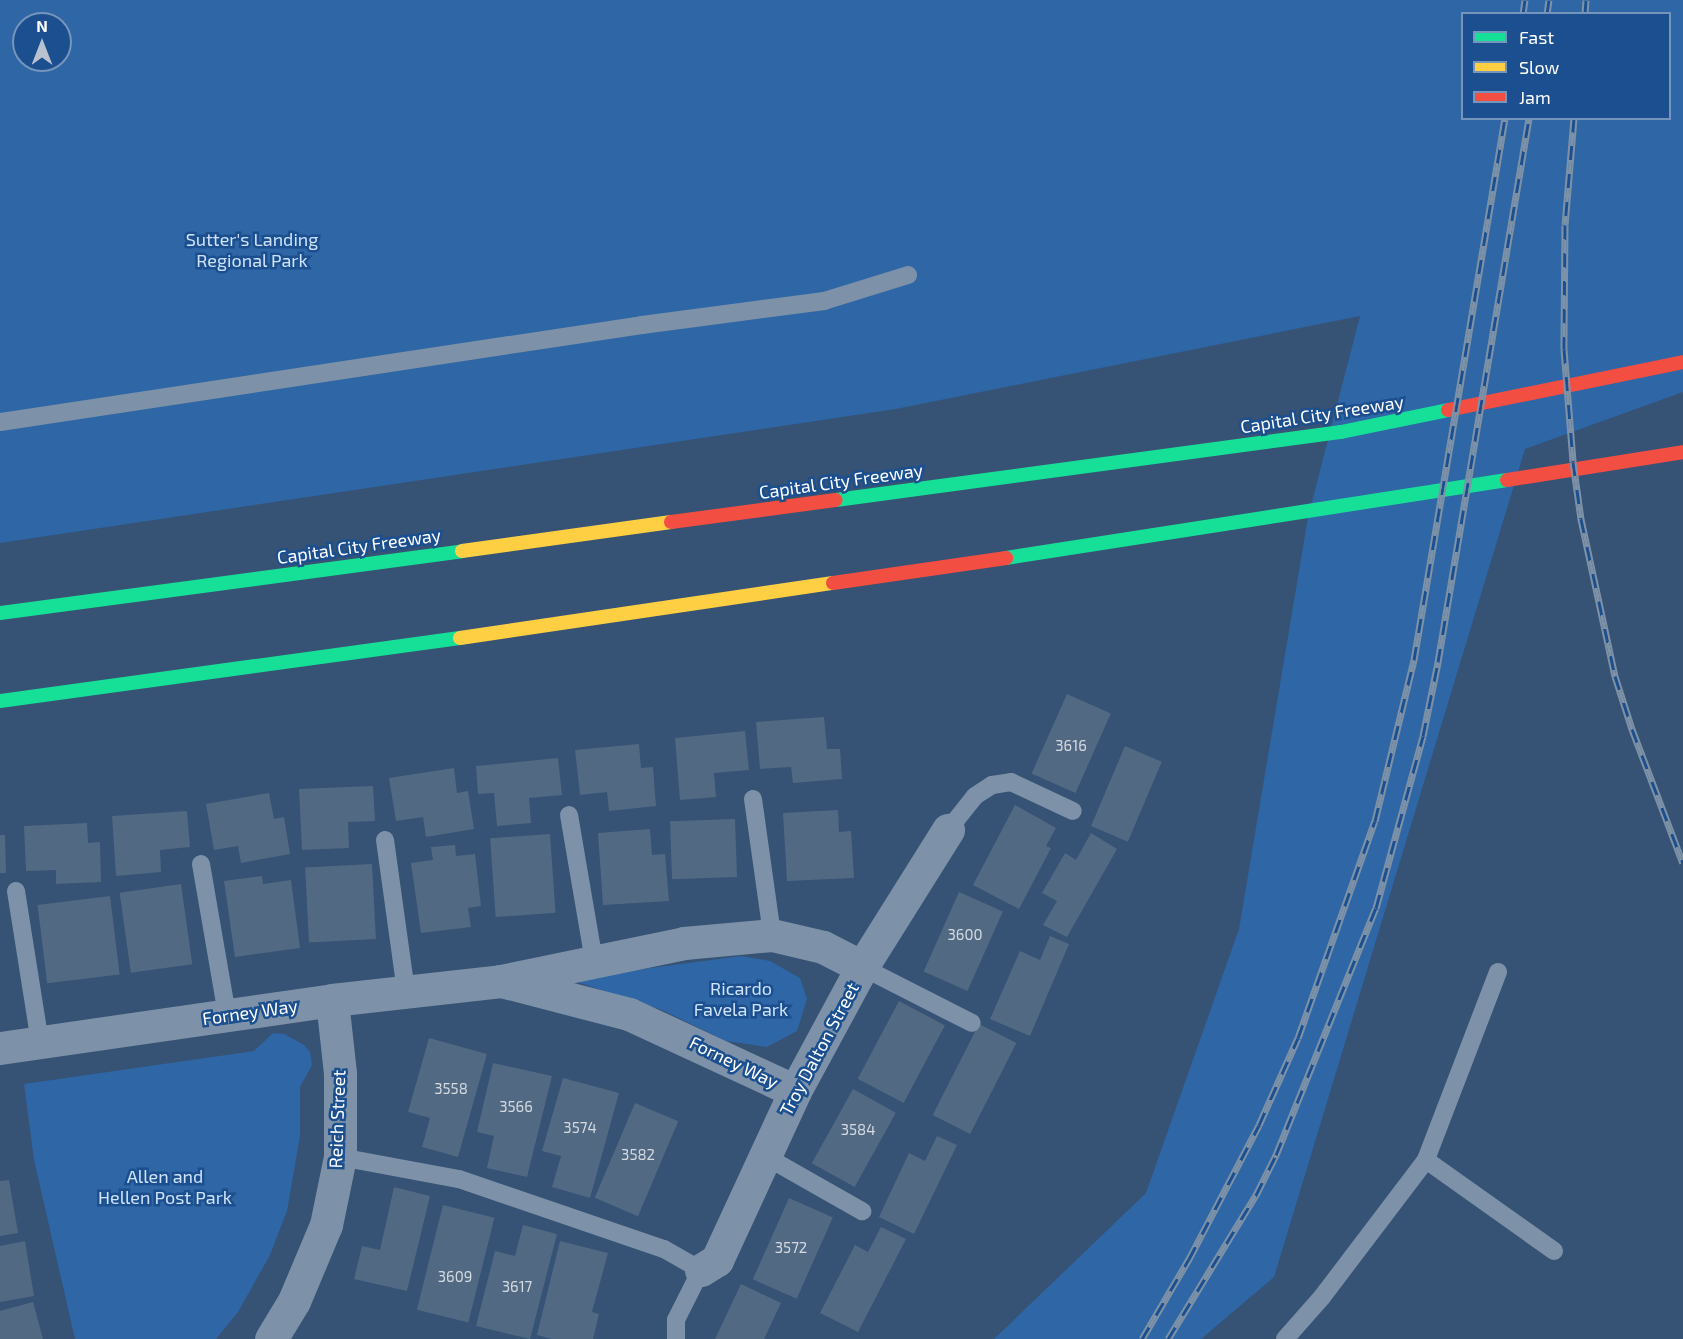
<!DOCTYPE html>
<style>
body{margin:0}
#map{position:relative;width:1683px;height:1339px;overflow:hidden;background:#365274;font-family:"Exo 2",sans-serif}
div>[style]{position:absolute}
.green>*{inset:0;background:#2f66a5}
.building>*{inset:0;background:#526984;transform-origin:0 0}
.lane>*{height:18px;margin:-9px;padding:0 9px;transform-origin:9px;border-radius:9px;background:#7d92a8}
.street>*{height:33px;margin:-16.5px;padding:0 16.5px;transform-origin:16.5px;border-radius:16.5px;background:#7d92a8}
.fast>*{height:14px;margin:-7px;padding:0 7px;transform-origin:7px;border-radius:7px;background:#16e098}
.slow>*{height:14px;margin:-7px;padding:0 7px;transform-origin:7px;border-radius:7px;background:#ffcf43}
.jam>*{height:14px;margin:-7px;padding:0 7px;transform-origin:7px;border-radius:7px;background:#f24e42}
.rail>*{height:7px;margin-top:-3.5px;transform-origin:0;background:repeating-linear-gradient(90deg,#1b4f8f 0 14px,#7e92a7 0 28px);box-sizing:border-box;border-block:2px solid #7e92a7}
span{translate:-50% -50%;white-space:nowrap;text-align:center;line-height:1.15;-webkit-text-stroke:5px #1b4f8f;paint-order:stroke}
.number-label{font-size:15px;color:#d4dae0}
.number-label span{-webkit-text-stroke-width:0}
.park-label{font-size:18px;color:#cfe3fa}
.street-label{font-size:18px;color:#fff}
.legend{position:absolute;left:1461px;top:12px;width:210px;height:108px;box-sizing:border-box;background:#1b4f8f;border:2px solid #7695bc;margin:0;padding:8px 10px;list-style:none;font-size:18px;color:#fff}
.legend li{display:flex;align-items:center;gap:12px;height:30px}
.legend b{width:30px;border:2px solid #7695bc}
.north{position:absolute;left:12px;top:12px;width:60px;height:60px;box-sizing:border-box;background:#1b4f8f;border:2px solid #7695bc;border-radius:50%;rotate:0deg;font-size:16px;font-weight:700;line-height:24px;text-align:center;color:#fff}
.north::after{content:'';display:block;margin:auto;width:21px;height:27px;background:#b9c2ce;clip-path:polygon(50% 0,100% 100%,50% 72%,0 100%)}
</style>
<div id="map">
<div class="green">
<i style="clip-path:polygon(evenodd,0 0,1683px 0,1683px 392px,1525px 449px,1274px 1277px,1201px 1339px,994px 1339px,1146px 1193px,1239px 929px,1308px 517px,1360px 316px,896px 409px,0 543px,0 0,1462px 14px,1670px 14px,1670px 118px,1462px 118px,1462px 14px,0 0,24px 24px,60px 24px,60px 60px,24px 60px,24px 24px)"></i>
<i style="clip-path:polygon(741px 956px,770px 961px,800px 978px,807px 999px,797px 1031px,767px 1047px,726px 1041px,662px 1010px,568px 979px)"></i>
<i style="clip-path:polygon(273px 1033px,284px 1034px,304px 1045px,310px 1052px,312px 1065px,300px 1087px,300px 1136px,287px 1211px,270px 1255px,238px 1312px,216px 1339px,75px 1339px,34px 1160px,24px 1084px,254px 1051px)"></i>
</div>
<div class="building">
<i style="left:1067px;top:694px;width:48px;height:87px;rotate:24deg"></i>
<i style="clip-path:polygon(824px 717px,827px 749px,840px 749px,842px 779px,793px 783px,791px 767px,760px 769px,756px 722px)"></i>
<i style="clip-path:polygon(745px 731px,749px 770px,714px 773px,716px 797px,680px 800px,675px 738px)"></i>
<i style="clip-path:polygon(639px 744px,641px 768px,653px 767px,656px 806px,609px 811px,607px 792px,580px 795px,575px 750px)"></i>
<i style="left:1125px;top:746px;width:40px;height:87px;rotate:23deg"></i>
<i style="clip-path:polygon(558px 758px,562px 795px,529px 798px,531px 823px,497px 826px,494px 793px,478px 794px,476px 766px)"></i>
<i style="clip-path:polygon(454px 768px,457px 793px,468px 791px,474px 829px,426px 837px,423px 817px,396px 821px,389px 778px)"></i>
<i style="clip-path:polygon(373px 786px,375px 821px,348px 822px,349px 848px,302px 850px,299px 789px)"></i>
<i style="clip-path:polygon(269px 793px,274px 819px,284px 817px,290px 854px,241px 863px,238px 846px,214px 850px,206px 804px)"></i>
<i style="clip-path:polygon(1015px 805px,1056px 828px,1046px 846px,1051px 848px,1019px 909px,973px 885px)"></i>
<i style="clip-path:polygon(838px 810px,839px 832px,851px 831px,854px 878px,787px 881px,783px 813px)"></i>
<i style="clip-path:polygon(187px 811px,190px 847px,160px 850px,161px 872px,116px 876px,112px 816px)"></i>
<i style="left:735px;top:819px;width:58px;height:65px;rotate:88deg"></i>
<i style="clip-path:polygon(87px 823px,88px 843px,100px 842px,101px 882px,56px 884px,56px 870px,26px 871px,24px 826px)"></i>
<i style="clip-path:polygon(650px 829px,652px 855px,665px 854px,669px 901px,603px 905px,598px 833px)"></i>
<i style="clip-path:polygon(1091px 833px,1117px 849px,1067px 937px,1043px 925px,1057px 901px,1042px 893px,1065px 853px,1076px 860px)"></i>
<i style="left:550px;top:834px;width:79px;height:60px;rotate:86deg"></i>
<i style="clip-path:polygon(0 835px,5px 835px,6px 873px,0 873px)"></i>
<i style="clip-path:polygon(455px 845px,456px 856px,475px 854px,481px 906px,468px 908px,471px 927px,421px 933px,411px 863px,433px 860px,431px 847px)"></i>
<i style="left:372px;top:864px;width:75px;height:67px;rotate:87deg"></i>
<i style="clip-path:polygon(262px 876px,263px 884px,291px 880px,300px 948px,235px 957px,224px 881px)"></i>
<i style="left:181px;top:884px;width:81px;height:62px;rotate:82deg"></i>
<i style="left:959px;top:892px;width:48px;height:87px;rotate:24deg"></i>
<i style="left:110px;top:896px;width:79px;height:73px;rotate:83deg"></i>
<i style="clip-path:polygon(1050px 936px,1069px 944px,1030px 1036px,990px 1019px,1020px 951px,1040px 960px)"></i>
<i style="left:899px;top:1001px;width:52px;height:88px;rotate:28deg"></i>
<i style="left:979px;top:1024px;width:42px;height:102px;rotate:27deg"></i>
<i style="clip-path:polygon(429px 1038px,487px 1054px,458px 1157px,422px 1147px,430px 1118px,408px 1112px)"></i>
<i style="clip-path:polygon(493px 1063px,552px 1076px,527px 1177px,487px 1168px,494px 1136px,477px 1132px)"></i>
<i style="clip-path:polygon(563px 1078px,619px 1093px,590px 1198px,552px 1187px,561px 1156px,542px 1151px)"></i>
<i style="left:853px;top:1089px;width:49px;height:85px;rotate:29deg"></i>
<i style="left:635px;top:1103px;width:47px;height:103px;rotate:23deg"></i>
<i style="clip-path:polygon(937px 1136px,957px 1145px,914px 1234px,879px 1217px,909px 1153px,925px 1161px)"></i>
<i style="clip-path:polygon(9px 1180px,18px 1233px,0 1236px,0 1181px)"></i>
<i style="clip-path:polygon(394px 1187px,430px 1196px,407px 1291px,354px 1279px,362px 1246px,380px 1250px)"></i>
<i style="left:789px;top:1198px;width:48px;height:89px;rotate:24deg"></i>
<i style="left:443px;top:1205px;width:53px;height:108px;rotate:14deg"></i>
<i style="clip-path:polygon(523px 1225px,557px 1234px,530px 1339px,476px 1326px,495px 1251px,515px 1256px)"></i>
<i style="clip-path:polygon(881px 1227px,906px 1239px,858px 1332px,820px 1313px,855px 1245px,868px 1252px)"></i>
<i style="clip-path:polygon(25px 1241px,34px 1296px,0 1302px,0 1246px)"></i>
<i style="clip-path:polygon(560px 1241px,608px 1253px,592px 1312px,599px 1314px,593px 1339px,552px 1339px,537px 1335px)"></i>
<i style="clip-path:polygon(741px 1284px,781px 1303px,764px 1339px,715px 1339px)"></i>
<i style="clip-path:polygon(33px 1302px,43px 1339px,0 1339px,0 1311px)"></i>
</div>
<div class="lane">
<i style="left:0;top:422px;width:649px;rotate:-8.59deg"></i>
<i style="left:642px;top:325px;width:184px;rotate:-7.5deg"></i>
<i style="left:824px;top:301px;width:88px;rotate:-17.2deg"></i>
<i style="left:753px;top:799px;width:137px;rotate:82deg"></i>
<i style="left:569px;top:815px;width:148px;rotate:80.3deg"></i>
<i style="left:948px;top:830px;width:43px;rotate:-51.5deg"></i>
<i style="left:975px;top:796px;width:20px;rotate:-33deg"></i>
<i style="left:992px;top:785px;width:19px;rotate:-9deg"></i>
<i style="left:1011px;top:782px;width:68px;rotate:25.1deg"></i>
<i style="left:385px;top:840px;width:152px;rotate:82.1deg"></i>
<i style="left:201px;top:864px;width:153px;rotate:80.2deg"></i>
<i style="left:16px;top:891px;width:154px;rotate:81deg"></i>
<i style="left:862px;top:967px;width:123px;rotate:27deg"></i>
<i style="left:1498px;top:972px;width:201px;rotate:111deg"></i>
<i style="left:1426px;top:1160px;width:157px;rotate:35.4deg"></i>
<i style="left:765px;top:1156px;width:112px;rotate:29.6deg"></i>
<i style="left:340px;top:1157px;width:121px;rotate:10.5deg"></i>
<i style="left:459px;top:1179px;width:217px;rotate:18.9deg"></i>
<i style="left:664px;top:1249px;width:43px;rotate:29.6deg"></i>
<i style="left:701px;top:1270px;width:56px;rotate:116.6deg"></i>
<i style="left:676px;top:1320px;width:19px;rotate:90deg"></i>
<i style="left:1285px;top:1339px;width:56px;rotate:-48.6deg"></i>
<i style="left:1322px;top:1297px;width:172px;rotate:-52.8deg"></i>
</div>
<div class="street">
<i style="left:0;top:1048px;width:335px;rotate:-8.2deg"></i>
<i style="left:332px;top:1000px;width:170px;rotate:-6.4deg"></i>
<i style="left:795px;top:1091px;width:183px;rotate:-155.1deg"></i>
<i style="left:629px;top:1014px;width:132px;rotate:-165.5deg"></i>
<i style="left:501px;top:981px;width:187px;rotate:-11.7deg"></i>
<i style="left:684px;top:943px;width:88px;rotate:-5.2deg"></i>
<i style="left:772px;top:935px;width:52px;rotate:13.2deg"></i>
<i style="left:823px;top:947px;width:44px;rotate:27.1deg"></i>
<i style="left:701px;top:1270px;width:19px;rotate:-32deg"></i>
<i style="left:717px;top:1260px;width:186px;rotate:-65.2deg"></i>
<i style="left:795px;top:1091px;width:141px;rotate:-61.6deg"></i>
<i style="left:862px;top:967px;width:162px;rotate:-57.9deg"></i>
<i style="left:271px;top:1339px;width:44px;rotate:-58.8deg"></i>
<i style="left:294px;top:1301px;width:82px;rotate:-67.2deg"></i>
<i style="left:326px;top:1225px;width:69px;rotate:-78.4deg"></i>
<i style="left:340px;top:1157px;width:84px;rotate:-90deg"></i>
<i style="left:340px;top:1073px;width:73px;rotate:-96.3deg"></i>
</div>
<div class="fast">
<i style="left:836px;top:500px;width:510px;rotate:-7.67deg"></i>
<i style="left:1341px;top:432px;width:109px;rotate:-11.6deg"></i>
<i style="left:1006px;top:558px;width:507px;rotate:-8.85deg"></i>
<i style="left:0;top:613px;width:466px;rotate:-7.6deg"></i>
<i style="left:0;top:701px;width:464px;rotate:-7.8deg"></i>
</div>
<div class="slow">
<i style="left:462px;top:551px;width:211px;rotate:-7.9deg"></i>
<i style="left:460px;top:638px;width:377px;rotate:-8.4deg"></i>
</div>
<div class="jam">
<i style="left:1448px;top:410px;width:240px;rotate:-11.5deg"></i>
<i style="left:1507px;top:480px;width:178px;rotate:-9deg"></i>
<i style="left:671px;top:522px;width:166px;rotate:-7.6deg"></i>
<i style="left:833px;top:583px;width:175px;rotate:-8.2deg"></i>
</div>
<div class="rail">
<i style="left:1523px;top:14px;width:14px;rotate:-82deg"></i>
<i style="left:1547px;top:14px;width:14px;rotate:-82deg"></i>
<i style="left:1585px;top:14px;width:14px;rotate:-86deg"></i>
<i style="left:1574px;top:118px;width:107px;rotate:94.8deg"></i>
<i style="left:1565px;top:225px;width:124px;rotate:90.5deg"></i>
<i style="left:1564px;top:349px;width:113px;rotate:85.4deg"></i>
<i style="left:1573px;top:462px;width:58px;rotate:82deg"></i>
<i style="left:1581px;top:519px;width:161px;rotate:77.8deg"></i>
<i style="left:1615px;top:676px;width:56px;rotate:72.2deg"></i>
<i style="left:1632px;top:729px;width:143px;rotate:69.2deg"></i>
<i style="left:1142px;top:1339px;width:93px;rotate:-59.6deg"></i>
<i style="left:1189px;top:1259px;width:151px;rotate:-62.4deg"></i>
<i style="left:1259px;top:1125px;width:95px;rotate:-65.9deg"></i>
<i style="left:1298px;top:1038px;width:230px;rotate:-70.5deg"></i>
<i style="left:1375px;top:821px;width:166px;rotate:-76.4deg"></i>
<i style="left:1414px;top:660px;width:550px;rotate:-80.47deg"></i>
<i style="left:1168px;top:1339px;width:169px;rotate:-58.6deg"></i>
<i style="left:1256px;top:1195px;width:45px;rotate:-63.4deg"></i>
<i style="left:1276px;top:1155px;width:266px;rotate:-68deg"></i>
<i style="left:1376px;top:908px;width:178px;rotate:-74.7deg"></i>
<i style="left:1423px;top:736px;width:76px;rotate:-78.5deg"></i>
<i style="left:1438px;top:662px;width:552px;rotate:-80.5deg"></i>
</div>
<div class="number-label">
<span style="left:1071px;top:746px">3616</span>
<span style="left:965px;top:935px">3600</span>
<span style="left:451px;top:1089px">3558</span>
<span style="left:516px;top:1107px">3566</span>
<span style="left:580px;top:1128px">3574</span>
<span style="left:858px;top:1130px">3584</span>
<span style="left:638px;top:1155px">3582</span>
<span style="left:791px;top:1248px">3572</span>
<span style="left:455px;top:1277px">3609</span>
<span style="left:517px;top:1287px">3617</span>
</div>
<div class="park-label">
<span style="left:252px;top:250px">Sutter's Landing<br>Regional Park</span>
<span style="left:741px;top:999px">Ricardo<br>Favela Park</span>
<span style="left:165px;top:1187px">Allen and<br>Hellen Post Park</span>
</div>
<div class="street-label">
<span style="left:1322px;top:414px;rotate:-9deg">Capital City Freeway</span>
<span style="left:841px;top:481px;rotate:-8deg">Capital City Freeway</span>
<span style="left:359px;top:546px;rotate:-8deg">Capital City Freeway</span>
<span style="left:250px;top:1012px;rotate:-8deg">Forney Way</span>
<span style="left:819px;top:1049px;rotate:-62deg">Troy Dalton Street</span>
<span style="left:734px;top:1062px;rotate:26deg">Forney Way</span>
<span style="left:337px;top:1119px;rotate:-88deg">Reich Street</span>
</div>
<ul class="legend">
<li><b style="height:8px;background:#16e098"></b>Fast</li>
<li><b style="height:8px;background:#ffcf43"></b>Slow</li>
<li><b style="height:8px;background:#f24e42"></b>Jam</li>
</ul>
<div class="north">N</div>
</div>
